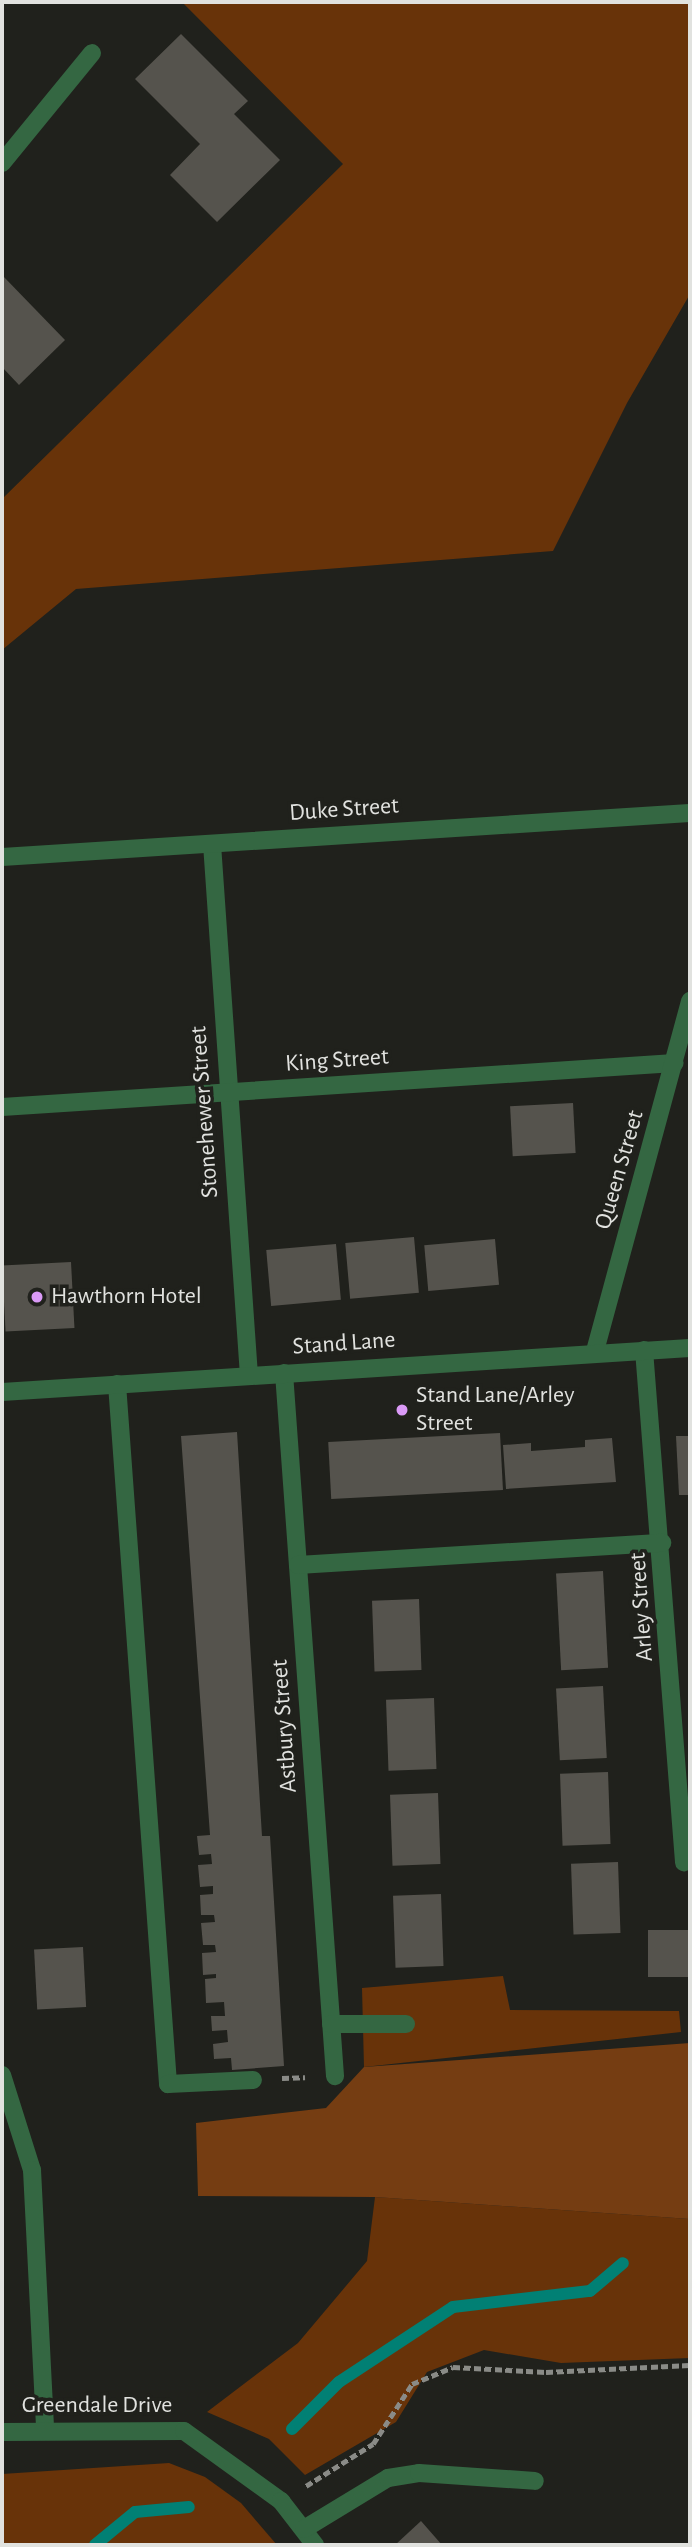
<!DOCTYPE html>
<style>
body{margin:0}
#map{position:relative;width:692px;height:2547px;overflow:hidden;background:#20211c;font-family:"Alegreya Sans",sans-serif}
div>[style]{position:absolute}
.green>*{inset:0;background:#683309}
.forest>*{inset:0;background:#753d12}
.stream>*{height:12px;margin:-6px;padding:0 6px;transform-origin:6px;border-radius:6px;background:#018074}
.building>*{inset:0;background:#55534d;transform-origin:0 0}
.path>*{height:4.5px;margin-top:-2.25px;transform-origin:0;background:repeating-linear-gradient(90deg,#8a8b87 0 7px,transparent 0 10.5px)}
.minor>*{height:18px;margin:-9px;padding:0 9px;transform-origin:9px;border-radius:9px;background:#346742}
.dots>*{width:19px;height:19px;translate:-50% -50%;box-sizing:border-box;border:4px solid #20211c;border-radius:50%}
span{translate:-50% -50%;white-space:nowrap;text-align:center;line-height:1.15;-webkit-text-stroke:7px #20211c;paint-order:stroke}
.street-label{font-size:24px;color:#e1e2df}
.poi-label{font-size:24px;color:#e1e2df}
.left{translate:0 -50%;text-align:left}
.frame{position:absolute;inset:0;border:4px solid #e1e2df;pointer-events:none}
</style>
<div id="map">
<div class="green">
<i style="clip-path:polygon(182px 2px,690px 2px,690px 294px,627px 403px,553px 551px,76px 589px,2px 650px,2px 499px,343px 164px)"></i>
<i style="clip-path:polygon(503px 1976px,510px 2010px,679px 2011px,681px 2032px,364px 2067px,362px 1988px)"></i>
<i style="clip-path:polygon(375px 2197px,690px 2219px,690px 2358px,561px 2363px,484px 2350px,427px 2372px,396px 2422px,305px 2475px,269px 2439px,207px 2412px,298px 2343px,367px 2261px)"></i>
<i style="clip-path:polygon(169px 2463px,205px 2477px,241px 2503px,277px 2545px,2px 2545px,2px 2474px)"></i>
</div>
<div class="forest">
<i style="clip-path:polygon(690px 2043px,690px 2219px,375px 2197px,198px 2196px,196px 2123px,326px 2108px,364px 2067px)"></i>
</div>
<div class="stream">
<i style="left:292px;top:2429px;width:66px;rotate:-45deg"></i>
<i style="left:339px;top:2382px;width:136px;rotate:-33.3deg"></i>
<i style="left:453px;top:2307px;width:138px;rotate:-6.7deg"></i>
<i style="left:590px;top:2291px;width:43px;rotate:-40.3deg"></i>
<i style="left:95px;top:2545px;width:52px;rotate:-39.5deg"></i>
<i style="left:135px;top:2512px;width:54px;rotate:-5.3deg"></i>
</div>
<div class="building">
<i style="clip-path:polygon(181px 34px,248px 101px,234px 114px,280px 160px,217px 222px,170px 175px,200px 144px,135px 79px)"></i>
<i style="clip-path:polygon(2px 275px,65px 340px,19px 385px,2px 367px)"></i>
<i style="left:573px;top:1103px;width:50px;height:63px;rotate:87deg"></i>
<i style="left:414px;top:1237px;width:56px;height:69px;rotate:85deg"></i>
<i style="left:495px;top:1239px;width:46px;height:71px;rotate:85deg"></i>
<i style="left:336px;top:1244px;width:56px;height:70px;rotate:85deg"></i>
<i style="left:71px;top:1262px;width:66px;height:69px;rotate:87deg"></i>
<i style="clip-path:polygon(237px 1432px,262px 1836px,270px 1836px,284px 2066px,232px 2070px,231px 2058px,214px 2059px,213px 2044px,228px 2042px,227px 2030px,212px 2031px,211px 2016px,225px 2016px,224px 2002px,206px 2003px,205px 1979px,216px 1978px,216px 1974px,203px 1975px,202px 1953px,216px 1952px,215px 1945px,203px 1945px,201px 1923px,215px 1922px,214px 1915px,201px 1915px,200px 1895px,213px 1894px,213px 1886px,200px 1887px,198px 1865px,212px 1864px,211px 1854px,199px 1855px,197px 1836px,210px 1835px,181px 1436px)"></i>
<i style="left:500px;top:1433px;width:57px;height:172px;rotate:87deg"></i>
<i style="clip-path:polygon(676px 1436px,690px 1436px,690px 1495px,679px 1495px)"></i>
<i style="clip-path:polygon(612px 1438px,616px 1482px,506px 1489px,503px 1445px,531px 1443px,531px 1451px,585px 1447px,585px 1440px)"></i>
<i style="left:603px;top:1571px;width:97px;height:47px;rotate:87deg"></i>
<i style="left:419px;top:1599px;width:71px;height:47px;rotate:88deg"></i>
<i style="left:603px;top:1686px;width:72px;height:47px;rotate:87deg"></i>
<i style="left:434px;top:1698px;width:71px;height:48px;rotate:88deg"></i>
<i style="left:608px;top:1772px;width:72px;height:48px;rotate:88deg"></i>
<i style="left:438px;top:1793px;width:71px;height:48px;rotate:88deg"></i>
<i style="left:618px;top:1862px;width:71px;height:47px;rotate:88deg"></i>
<i style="left:441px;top:1894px;width:72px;height:48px;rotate:88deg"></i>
<i style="left:690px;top:1930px;width:47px;height:42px;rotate:90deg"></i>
<i style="left:83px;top:1947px;width:60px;height:49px;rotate:87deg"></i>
<i style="clip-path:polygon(421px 2521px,442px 2545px,395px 2545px)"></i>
</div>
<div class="path">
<i style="left:282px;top:2078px;width:23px;rotate:-2deg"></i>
<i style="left:306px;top:2486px;width:79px;rotate:-32.1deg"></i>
<i style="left:373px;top:2444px;width:72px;rotate:-57deg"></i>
<i style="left:412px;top:2384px;width:44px;rotate:-22.5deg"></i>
<i style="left:453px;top:2367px;width:93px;rotate:3.1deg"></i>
<i style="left:546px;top:2372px;width:144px;rotate:-2.8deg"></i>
</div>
<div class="minor">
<i style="left:2px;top:163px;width:142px;rotate:-50.7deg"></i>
<i style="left:212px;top:844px;width:533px;rotate:86.02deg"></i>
<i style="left:2px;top:857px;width:689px;rotate:-3.66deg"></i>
<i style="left:2px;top:1107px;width:674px;rotate:-3.74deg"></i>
<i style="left:644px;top:1350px;width:514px;rotate:85.53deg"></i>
<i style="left:595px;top:1351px;width:363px;rotate:-74.8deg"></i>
<i style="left:284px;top:1373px;width:705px;rotate:85.85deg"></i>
<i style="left:117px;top:1384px;width:702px;rotate:85.83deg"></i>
<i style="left:168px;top:2084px;width:85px;rotate:-2.7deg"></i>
<i style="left:2px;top:1392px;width:689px;rotate:-3.66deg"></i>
<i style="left:298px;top:1565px;width:365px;rotate:-3.5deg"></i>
<i style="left:331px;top:2024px;width:75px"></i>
<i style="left:2px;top:2075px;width:100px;rotate:72.5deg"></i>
<i style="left:32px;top:2170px;width:259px;rotate:87.1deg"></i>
<i style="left:2px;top:2432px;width:182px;rotate:-0.3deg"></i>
<i style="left:184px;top:2431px;width:120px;rotate:35.8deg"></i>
<i style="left:281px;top:2501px;width:56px;rotate:52.3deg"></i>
<i style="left:304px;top:2529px;width:98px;rotate:-31.3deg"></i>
<i style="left:388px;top:2478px;width:31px;rotate:-9deg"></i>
<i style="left:419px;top:2473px;width:116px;rotate:3.9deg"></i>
</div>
<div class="dots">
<i style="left:37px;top:1297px;background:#da9af6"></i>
<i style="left:402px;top:1410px;background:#da9af6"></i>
</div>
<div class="street-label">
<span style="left:344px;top:810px;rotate:-4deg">Duke Street</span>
<span style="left:337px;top:1061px;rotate:-4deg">King Street</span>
<span style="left:205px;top:1112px;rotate:-94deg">Stonehewer Street</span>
<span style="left:620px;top:1170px;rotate:-74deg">Queen Street</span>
<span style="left:344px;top:1344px;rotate:-4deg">Stand Lane</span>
<span style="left:642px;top:1607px;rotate:-94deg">Arley Street</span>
<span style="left:285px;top:1726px;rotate:-94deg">Astbury Street</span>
<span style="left:97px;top:2406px">Greendale Drive</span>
</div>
<div class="poi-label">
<span class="left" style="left:51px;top:1297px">Hawthorn Hotel</span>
<span class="left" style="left:416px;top:1410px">Stand Lane/Arley<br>Street</span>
</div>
<div class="frame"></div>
</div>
